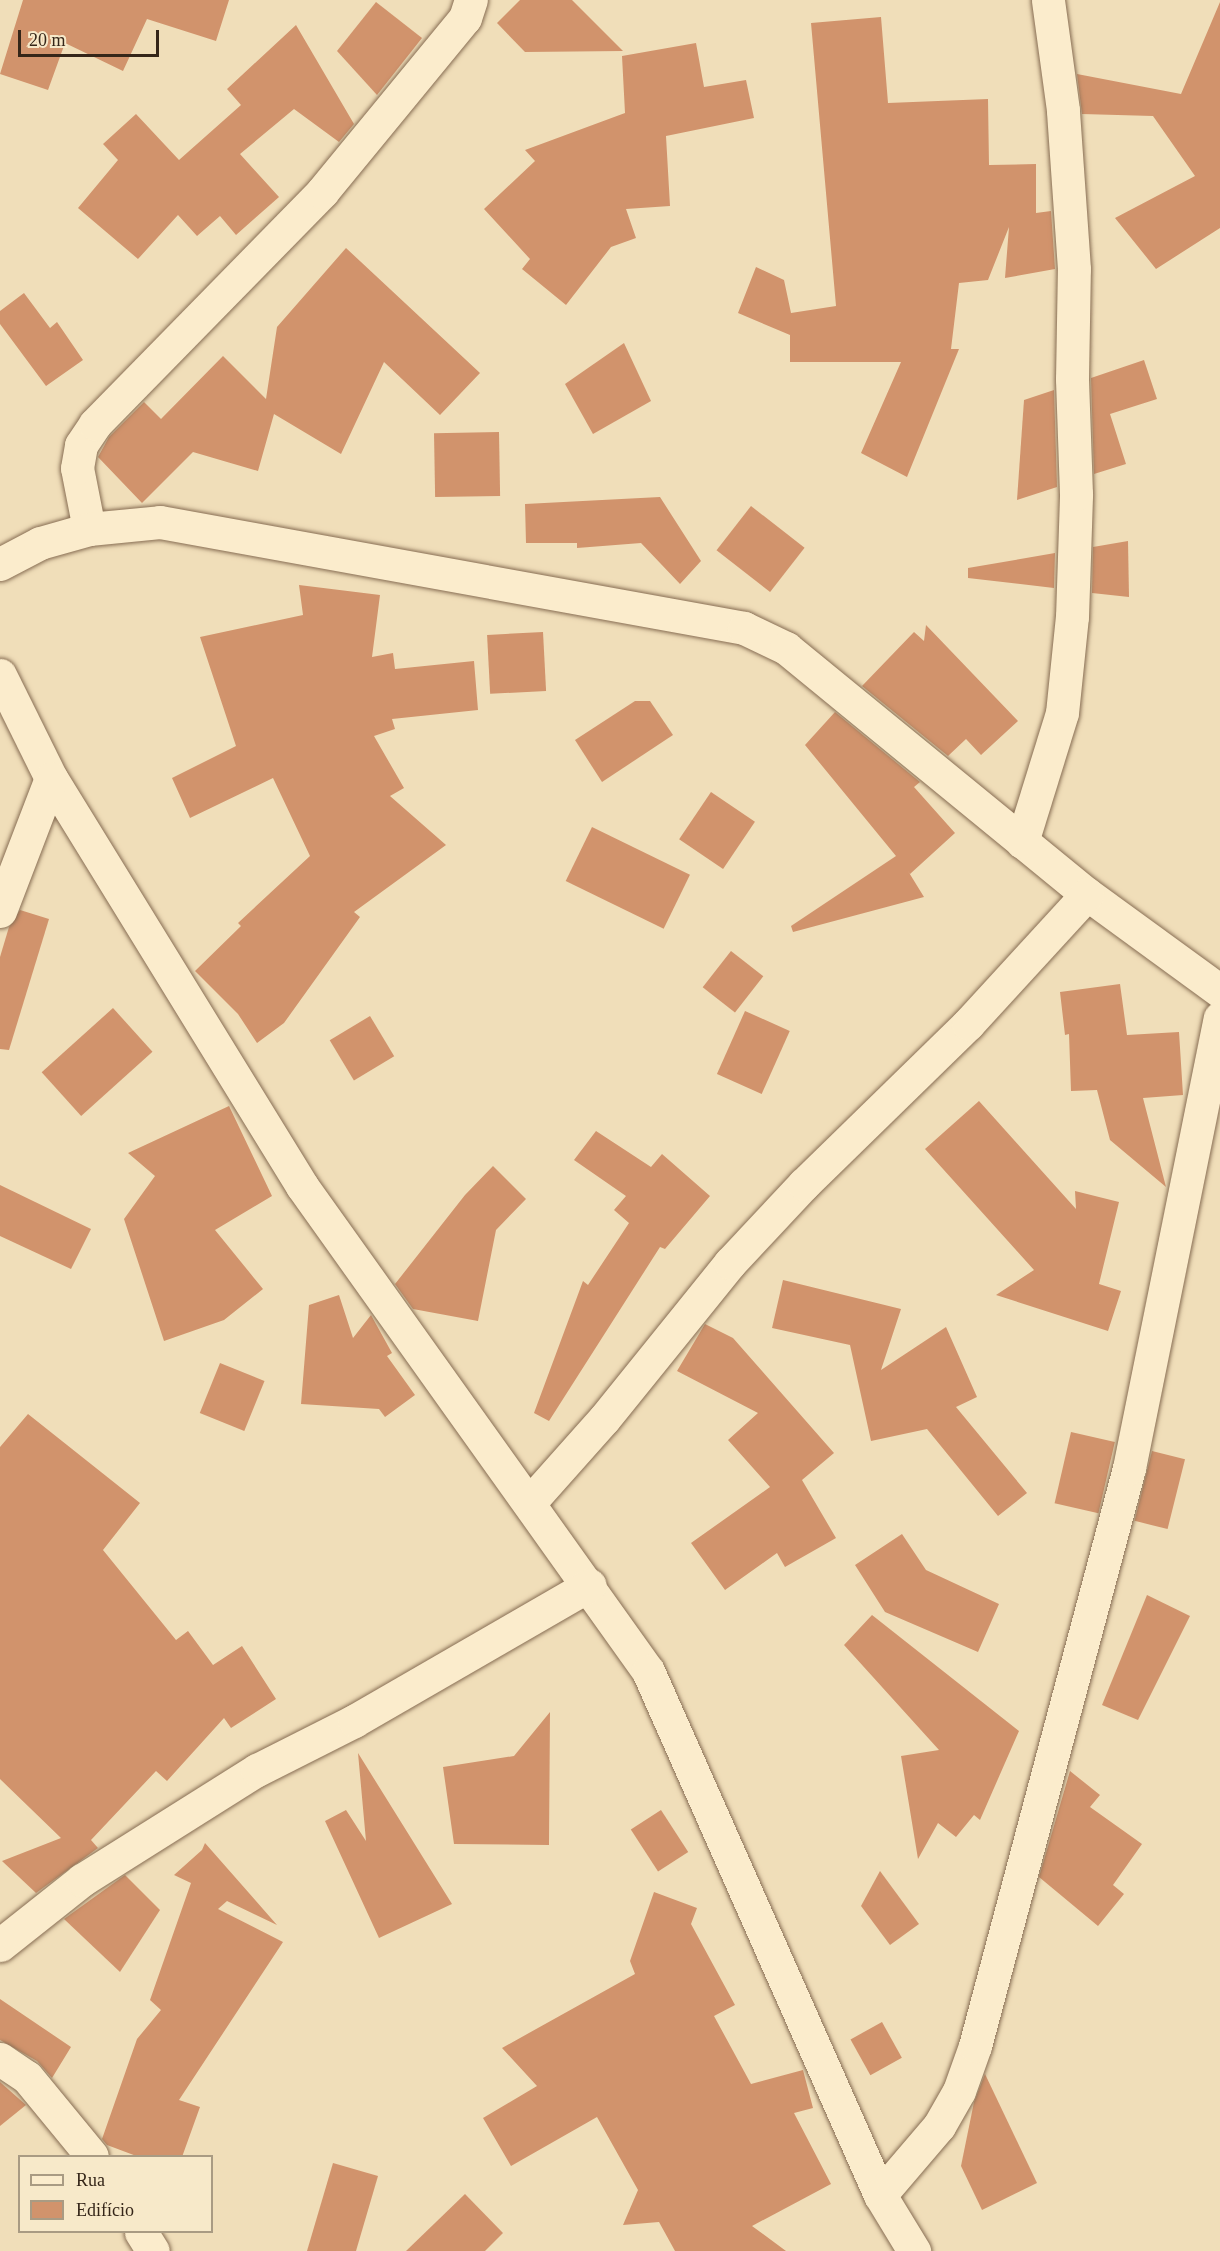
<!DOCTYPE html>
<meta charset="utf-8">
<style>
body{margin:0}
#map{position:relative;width:1220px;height:2251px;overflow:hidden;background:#f0deb9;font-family:Georgia,serif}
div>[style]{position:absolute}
.building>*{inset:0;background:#d1936c;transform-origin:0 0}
.roads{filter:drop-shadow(0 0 2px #876d53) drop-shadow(0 0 2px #876d53)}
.minor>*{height:33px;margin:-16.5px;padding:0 16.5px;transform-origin:16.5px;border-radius:16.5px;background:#fbeccc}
span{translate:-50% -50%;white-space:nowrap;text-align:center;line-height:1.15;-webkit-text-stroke:5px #f7e9c9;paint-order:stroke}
.legend{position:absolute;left:18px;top:2155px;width:195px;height:78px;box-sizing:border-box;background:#f7e9c9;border:2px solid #a99b83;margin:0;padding:8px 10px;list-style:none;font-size:18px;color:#352619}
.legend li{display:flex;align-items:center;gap:12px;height:30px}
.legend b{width:30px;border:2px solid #a99b83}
.scale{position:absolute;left:18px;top:30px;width:141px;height:27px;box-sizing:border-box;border:3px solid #352619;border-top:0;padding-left:8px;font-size:18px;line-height:21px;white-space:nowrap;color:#352619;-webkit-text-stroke:4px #f7e9c9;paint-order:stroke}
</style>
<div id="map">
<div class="building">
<i style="clip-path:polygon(23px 0,229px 0,216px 41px,147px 19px,123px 71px,65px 43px,48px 90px,0 74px)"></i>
<i style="clip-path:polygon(520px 0,572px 0,623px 51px,525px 52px,497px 23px)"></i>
<i style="clip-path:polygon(376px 2px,422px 38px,377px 95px,337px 51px)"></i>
<i style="clip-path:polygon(1220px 2px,1220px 228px,1156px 269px,1115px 218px,1195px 176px,1153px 116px,1082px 114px,1077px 74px,1181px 94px)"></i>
<i style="clip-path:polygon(881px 17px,888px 103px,988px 99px,989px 165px,1036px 164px,1036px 213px,1051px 211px,1055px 269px,1005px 278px,1009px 227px,988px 280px,959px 283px,951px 349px,959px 349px,907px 477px,861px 453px,901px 362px,790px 362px,790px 335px,738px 313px,756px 267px,784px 280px,791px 313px,836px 306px,811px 23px)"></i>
<i style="clip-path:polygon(296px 25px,354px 124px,339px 142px,294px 109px,240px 154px,279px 197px,236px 235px,220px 216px,197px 236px,178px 215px,138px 259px,78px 208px,118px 160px,103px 144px,136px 114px,179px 160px,241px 105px,227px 89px)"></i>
<i style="clip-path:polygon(696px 43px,704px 87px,746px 80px,754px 118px,666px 136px,670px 206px,626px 209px,636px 238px,611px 247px,566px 305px,522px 269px,530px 259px,484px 209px,535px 161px,525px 150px,625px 113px,622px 56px)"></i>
<i style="clip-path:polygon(346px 248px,480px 373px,440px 415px,384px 362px,341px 454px,274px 414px,258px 471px,193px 452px,142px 503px,98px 457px,109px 437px,144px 402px,161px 419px,223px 356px,266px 399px,277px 327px)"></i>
<i style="clip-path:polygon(24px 293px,50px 328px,57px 322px,83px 360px,46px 386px,0 324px,0 311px)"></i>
<i style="clip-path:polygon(624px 343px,651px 401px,593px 434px,565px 384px)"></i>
<i style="clip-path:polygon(1144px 360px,1157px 399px,1110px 414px,1126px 464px,1094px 474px,1091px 378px)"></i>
<i style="clip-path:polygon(1054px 390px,1057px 487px,1017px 500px,1024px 400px)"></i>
<i style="left:499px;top:432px;width:64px;height:65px;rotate:89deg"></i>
<i style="clip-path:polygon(660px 497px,701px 561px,680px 584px,641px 543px,577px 548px,577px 543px,526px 543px,525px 504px)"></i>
<i style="left:751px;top:506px;width:68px;height:56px;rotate:38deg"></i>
<i style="clip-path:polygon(1128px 541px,1129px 597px,1092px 593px,1093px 547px)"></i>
<i style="clip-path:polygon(1055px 553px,1054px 588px,968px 578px,968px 568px)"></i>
<i style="clip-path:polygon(299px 585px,380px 595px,372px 657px,393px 653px,395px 669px,474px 661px,478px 710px,392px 719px,395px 729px,374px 736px,404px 788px,390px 796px,446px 845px,354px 912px,360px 917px,284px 1023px,257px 1043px,238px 1014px,195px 971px,241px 926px,238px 923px,310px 856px,273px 778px,190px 818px,172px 778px,236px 746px,200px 637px,303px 615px)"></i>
<i style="clip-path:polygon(926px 625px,1018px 721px,981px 755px,966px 739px,948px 756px,862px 686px,914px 632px,924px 641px)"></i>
<i style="left:543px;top:632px;width:59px;height:56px;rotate:87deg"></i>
<i style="clip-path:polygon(635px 701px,650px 701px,673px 735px,602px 782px,575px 740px)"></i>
<i style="clip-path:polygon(835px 712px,920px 782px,914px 787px,955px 833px,910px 874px,908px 871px,924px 897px,793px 932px,791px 926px,896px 856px,805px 745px)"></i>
<i style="left:711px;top:792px;width:53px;height:57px;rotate:34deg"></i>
<i style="left:592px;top:827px;width:109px;height:60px;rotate:26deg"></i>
<i style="clip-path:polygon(20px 910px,49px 919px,9px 1050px,0 1049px,0 957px,9px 927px)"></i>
<i style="left:731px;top:951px;width:41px;height:46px;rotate:38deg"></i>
<i style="clip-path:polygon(1120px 984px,1127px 1035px,1179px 1032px,1183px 1095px,1143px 1098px,1166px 1187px,1110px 1140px,1097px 1090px,1071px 1091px,1069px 1034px,1065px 1035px,1060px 992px)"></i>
<i style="left:113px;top:1008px;width:59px;height:96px;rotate:48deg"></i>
<i style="left:745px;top:1011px;width:49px;height:69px;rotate:24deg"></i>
<i style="left:370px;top:1016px;width:47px;height:47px;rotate:59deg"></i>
<i style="clip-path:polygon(979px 1101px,1076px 1209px,1075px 1191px,1119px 1202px,1099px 1284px,1121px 1291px,1108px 1331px,996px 1295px,1034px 1270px,925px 1149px)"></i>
<i style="clip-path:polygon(229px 1106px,272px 1196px,215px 1230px,263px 1289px,224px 1320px,164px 1341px,124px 1219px,155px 1176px,128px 1153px)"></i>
<i style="clip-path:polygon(596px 1131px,651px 1167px,662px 1154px,710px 1196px,665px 1249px,660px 1247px,549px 1421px,534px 1413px,583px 1281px,588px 1285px,629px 1223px,614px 1210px,626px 1196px,574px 1160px)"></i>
<i style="clip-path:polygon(493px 1166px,526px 1199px,496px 1230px,478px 1321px,413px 1309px,395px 1284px,465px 1195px)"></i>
<i style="clip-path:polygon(0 1185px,91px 1229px,71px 1269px,0 1236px)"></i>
<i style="clip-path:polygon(783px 1280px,901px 1309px,881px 1370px,946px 1327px,977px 1397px,956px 1407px,1027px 1493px,998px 1516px,927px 1429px,871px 1441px,850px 1345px,772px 1328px)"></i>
<i style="clip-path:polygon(339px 1295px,353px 1338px,371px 1315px,392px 1353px,387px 1356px,415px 1395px,385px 1417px,379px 1409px,301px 1404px,309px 1305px)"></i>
<i style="clip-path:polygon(705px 1324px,733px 1338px,834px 1453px,802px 1480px,836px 1538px,785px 1567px,777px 1553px,725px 1590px,691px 1543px,770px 1487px,728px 1440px,758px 1413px,677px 1371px)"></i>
<i style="left:220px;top:1363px;width:48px;height:54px;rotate:22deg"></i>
<i style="clip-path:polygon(28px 1414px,140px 1503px,103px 1550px,176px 1640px,188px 1631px,213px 1665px,242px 1646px,276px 1699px,231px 1728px,224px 1718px,167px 1781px,156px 1771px,91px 1840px,98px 1848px,36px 1893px,2px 1861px,61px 1838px,0 1779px,0 1447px)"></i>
<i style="left:1071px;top:1432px;width:45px;height:73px;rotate:13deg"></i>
<i style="left:1152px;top:1451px;width:34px;height:72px;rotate:14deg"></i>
<i style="clip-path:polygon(902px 1534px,926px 1570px,999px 1604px,978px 1652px,885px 1612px,855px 1565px)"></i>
<i style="clip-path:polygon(1147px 1595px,1190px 1616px,1138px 1720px,1102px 1705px)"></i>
<i style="clip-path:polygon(872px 1615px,1019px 1731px,980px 1820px,974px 1815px,956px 1837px,938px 1823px,918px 1859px,901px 1756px,939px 1750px,844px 1645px)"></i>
<i style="clip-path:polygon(550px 1712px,549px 1845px,454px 1844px,443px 1767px,514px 1756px)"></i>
<i style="clip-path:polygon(358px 1753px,452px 1904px,379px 1938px,325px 1821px,346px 1810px,366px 1841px)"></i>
<i style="clip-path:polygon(1070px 1771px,1100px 1795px,1090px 1807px,1142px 1844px,1113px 1885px,1124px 1894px,1098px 1926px,1039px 1877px)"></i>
<i style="left:661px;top:1810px;width:50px;height:36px;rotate:57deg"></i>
<i style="clip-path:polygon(205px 1843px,277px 1925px,227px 1901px,218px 1909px,283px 1942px,179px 2100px,200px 2107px,182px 2157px,139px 2157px,107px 2145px,102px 2139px,137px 2039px,161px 2010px,150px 2000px,191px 1883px,174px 1875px,202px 1850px)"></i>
<i style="clip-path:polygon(880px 1871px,919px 1924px,890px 1945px,861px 1906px)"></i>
<i style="clip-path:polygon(125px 1875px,160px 1910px,120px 1972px,64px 1919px)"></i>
<i style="clip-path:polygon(654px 1892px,697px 1908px,691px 1924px,735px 2005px,714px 2016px,751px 2084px,803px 2070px,813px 2108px,794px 2113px,831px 2184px,752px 2226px,786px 2251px,675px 2251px,659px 2222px,623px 2225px,638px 2190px,597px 2117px,511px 2166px,483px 2118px,537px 2086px,502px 2048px,635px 1974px,630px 1961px)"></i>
<i style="clip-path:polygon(0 1999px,71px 2047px,52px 2078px,37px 2061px,0 2040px)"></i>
<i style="left:882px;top:2022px;width:41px;height:36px;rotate:61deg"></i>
<i style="clip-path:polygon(985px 2074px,1037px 2183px,982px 2210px,961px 2166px,974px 2102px)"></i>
<i style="clip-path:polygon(0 2082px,26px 2105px,0 2126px)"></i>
<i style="clip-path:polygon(333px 2163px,378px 2176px,356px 2251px,307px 2251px)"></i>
<i style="clip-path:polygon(465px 2194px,503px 2233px,485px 2251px,406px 2251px)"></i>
</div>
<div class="roads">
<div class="minor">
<i style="left:89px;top:529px;width:62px;rotate:-101.1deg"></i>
<i style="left:77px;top:468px;width:23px;rotate:-80deg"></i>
<i style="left:81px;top:445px;width:25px;rotate:-56deg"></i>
<i style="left:95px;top:424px;width:325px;rotate:-45.6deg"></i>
<i style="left:322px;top:192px;width:225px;rotate:-50.6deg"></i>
<i style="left:465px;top:18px;width:19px;rotate:-72deg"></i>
<i style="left:0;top:564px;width:45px;rotate:-27.7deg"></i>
<i style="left:40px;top:543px;width:51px;rotate:-15.9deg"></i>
<i style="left:89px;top:529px;width:71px;rotate:-5.6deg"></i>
<i style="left:160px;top:522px;width:594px;rotate:10.29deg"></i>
<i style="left:744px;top:628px;width:47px;rotate:25.5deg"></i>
<i style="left:786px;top:648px;width:389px;rotate:39.3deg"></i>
<i style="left:1087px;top:894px;width:165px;rotate:36.1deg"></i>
<i style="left:0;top:675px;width:115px;rotate:63.7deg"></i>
<i style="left:51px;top:778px;width:479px;rotate:58.4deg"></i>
<i style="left:302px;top:1186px;width:596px;rotate:54.5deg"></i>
<i style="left:648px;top:1671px;width:573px;rotate:66.12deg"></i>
<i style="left:880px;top:2195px;width:66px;rotate:58.7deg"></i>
<i style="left:1022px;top:842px;width:135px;rotate:-72.8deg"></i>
<i style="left:1062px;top:713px;width:97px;rotate:-84.1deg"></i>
<i style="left:1072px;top:617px;width:123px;rotate:-88.1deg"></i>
<i style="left:1076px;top:494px;width:115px;rotate:-92deg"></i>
<i style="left:1072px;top:379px;width:110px;rotate:-89deg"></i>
<i style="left:1074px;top:269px;width:159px;rotate:-94deg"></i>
<i style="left:1063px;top:110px;width:111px;rotate:-97.8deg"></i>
<i style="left:0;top:911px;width:142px;rotate:-69deg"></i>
<i style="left:530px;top:1502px;width:111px;rotate:-48.3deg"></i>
<i style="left:604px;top:1419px;width:201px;rotate:-51.1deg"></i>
<i style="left:730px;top:1263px;width:108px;rotate:-46.9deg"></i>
<i style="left:804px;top:1184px;width:229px;rotate:-44.3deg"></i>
<i style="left:968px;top:1024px;width:176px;rotate:-47.5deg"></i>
<i style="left:0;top:1945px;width:105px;rotate:-38.4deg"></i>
<i style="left:82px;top:1880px;width:207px;rotate:-32.2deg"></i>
<i style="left:257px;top:1770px;width:109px;rotate:-26.8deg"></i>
<i style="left:354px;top:1721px;width:272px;rotate:-30deg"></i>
<i style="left:0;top:2059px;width:32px;rotate:34deg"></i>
<i style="left:27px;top:2077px;width:102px;rotate:50.6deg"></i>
<i style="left:880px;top:2195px;width:91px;rotate:-49.5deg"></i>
<i style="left:939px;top:2126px;width:40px;rotate:-60.3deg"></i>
<i style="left:959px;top:2091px;width:48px;rotate:-70.4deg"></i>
<i style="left:975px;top:2046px;width:598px;rotate:-75.08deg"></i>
<i style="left:1129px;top:1468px;width:459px;rotate:-78.6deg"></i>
<i style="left:141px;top:2232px;width:22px;rotate:58deg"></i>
</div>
</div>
<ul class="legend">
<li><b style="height:8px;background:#fbeccc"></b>Rua</li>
<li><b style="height:16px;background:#d1936c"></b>Edifício</li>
</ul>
<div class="scale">20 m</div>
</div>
